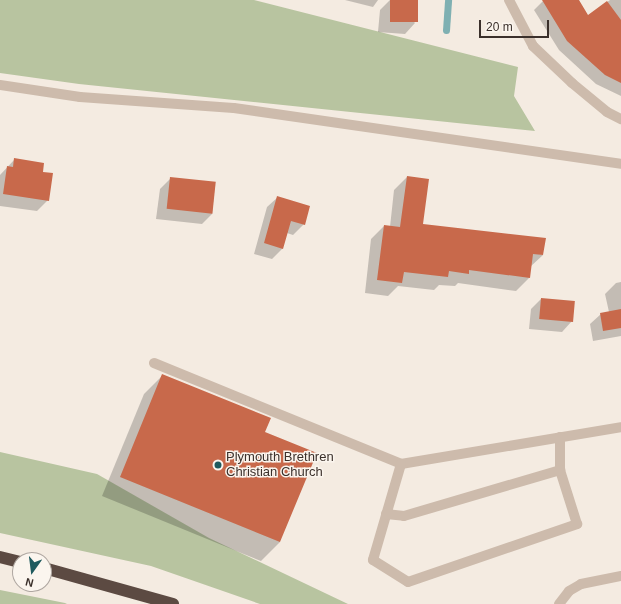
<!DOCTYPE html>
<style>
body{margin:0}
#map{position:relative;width:621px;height:604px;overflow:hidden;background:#f4ebe1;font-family:Arial,sans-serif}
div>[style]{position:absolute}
.green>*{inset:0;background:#b8c4a0}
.shadow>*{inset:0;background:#0003}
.stream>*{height:7px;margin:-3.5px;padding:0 3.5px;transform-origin:3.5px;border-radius:3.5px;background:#7fb0b2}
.building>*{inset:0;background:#c8694b;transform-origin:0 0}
.minor>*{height:10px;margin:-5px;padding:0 5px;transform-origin:5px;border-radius:5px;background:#cdbbac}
.highway>*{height:12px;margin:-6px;padding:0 6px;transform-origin:6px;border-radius:6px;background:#5c4a42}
.dots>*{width:11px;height:11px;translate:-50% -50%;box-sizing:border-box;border:2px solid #fbf5ee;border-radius:50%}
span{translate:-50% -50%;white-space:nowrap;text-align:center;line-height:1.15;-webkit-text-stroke:3px #fbf5ee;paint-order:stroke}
.poi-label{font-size:13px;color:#3b302b}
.left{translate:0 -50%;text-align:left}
.north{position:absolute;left:12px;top:552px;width:40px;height:40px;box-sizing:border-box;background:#fbf5ee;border:1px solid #aea6a0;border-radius:50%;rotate:194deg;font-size:11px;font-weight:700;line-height:16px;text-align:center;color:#3b302b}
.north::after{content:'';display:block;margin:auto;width:14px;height:18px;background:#1f5a5e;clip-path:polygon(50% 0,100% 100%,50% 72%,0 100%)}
.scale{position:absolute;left:479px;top:20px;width:70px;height:18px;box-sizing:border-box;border:2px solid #3b302b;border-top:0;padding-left:5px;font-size:12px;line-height:14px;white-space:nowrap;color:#3b302b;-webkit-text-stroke:3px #fbf5ee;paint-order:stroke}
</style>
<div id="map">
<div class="green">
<i style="clip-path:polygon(0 0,254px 0,518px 67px,514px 96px,535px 131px,79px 84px,0 73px)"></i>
<i style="clip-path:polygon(0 452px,97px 474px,209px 538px,348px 604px,260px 604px,151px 566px,0 533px)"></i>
<i style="clip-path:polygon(0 590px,65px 603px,67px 604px,0 604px)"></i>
</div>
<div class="shadow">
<i style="clip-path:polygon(345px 0,378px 0,373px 7px)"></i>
<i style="clip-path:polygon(390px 0,395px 0,415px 23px,405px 34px,378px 32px,380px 10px)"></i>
<i style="clip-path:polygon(544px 0,578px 0,588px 16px,610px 0,621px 0,621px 96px,596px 84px,559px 50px,534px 10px)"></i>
<i style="clip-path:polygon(15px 159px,42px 172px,48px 200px,37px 211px,0 206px,0 175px)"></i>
<i style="clip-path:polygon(407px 177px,422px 225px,543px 255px,530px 267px,529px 278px,516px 291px,458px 283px,455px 286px,439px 285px,434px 290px,398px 286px,388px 296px,365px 293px,371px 239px,384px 226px,390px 227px,394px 190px)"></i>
<i style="clip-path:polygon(171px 178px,215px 183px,212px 214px,202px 224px,156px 219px,160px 189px)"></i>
<i style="clip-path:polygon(278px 197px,304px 224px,293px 235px,287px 233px,282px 249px,272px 259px,254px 254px,267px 207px)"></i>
<i style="clip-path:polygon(621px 282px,621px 336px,593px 341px,590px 324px,601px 314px,609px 312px,605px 294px,616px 283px)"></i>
<i style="clip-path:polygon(541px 299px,572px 321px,562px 332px,529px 329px,531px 309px)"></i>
<i style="clip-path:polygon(163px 375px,264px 433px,280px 542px,261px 561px,102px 496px,144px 394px)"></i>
</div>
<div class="stream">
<i style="left:446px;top:30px;width:30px;rotate:-86deg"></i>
</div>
<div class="building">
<i style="left:390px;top:0;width:28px;height:22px"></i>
<i style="clip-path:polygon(542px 0,579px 0,588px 15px,607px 1px,621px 20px,621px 83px,605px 75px,567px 41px)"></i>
<i style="clip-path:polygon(14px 158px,44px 163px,43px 172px,53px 173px,49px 201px,3px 194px,7px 166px,13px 167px)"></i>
<i style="clip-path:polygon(407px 176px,429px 179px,423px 224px,546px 238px,543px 255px,533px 254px,530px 278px,469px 270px,469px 274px,449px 271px,448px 277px,404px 272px,402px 283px,377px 280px,384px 225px,400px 227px)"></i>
<i style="left:170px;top:177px;width:46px;height:32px;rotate:6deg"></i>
<i style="clip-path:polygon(277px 196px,310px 206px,305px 225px,291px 221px,283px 249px,264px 243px)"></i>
<i style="left:541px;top:298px;width:34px;height:21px;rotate:5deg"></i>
<i style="clip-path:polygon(621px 309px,621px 328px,603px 331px,600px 313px)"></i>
<i style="clip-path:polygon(162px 374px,271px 418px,265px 432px,317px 453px,280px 542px,120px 477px)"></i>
</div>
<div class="minor">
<i style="left:509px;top:0;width:52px;rotate:62.4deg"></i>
<i style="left:533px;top:46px;width:54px;rotate:43.5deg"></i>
<i style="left:572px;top:83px;width:45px;rotate:39.6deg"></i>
<i style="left:607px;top:112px;width:16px;rotate:27deg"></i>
<i style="left:0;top:85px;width:81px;rotate:8.5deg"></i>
<i style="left:80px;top:97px;width:154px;rotate:4.1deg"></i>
<i style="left:234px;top:108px;width:391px;rotate:8.2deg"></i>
<i style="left:154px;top:363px;width:267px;rotate:22.2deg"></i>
<i style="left:401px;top:464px;width:223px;rotate:-9.5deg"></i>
<i style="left:401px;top:464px;width:100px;rotate:106.3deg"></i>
<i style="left:373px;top:560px;width:41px;rotate:32.2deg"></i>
<i style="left:408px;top:582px;width:179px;rotate:-18.9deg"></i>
<i style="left:577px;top:524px;width:57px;rotate:-107.5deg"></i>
<i style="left:560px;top:470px;width:33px;rotate:-90deg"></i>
<i style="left:386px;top:514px;width:18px;rotate:6deg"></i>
<i style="left:404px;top:516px;width:163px;rotate:-16.4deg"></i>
<i style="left:559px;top:604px;width:16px;rotate:-52deg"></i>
<i style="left:569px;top:591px;width:14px;rotate:-30deg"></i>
<i style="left:581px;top:584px;width:41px;rotate:-11.3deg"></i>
</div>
<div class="highway">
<i style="left:0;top:557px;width:21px;rotate:14deg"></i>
<i style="left:44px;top:568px;width:134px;rotate:15.6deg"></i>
</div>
<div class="dots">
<i style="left:218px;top:465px;background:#1f5a5e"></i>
</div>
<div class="poi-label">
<span class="left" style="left:226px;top:465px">Plymouth Brethren<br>Christian Church</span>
</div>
<div class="north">N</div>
<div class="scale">20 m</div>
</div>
